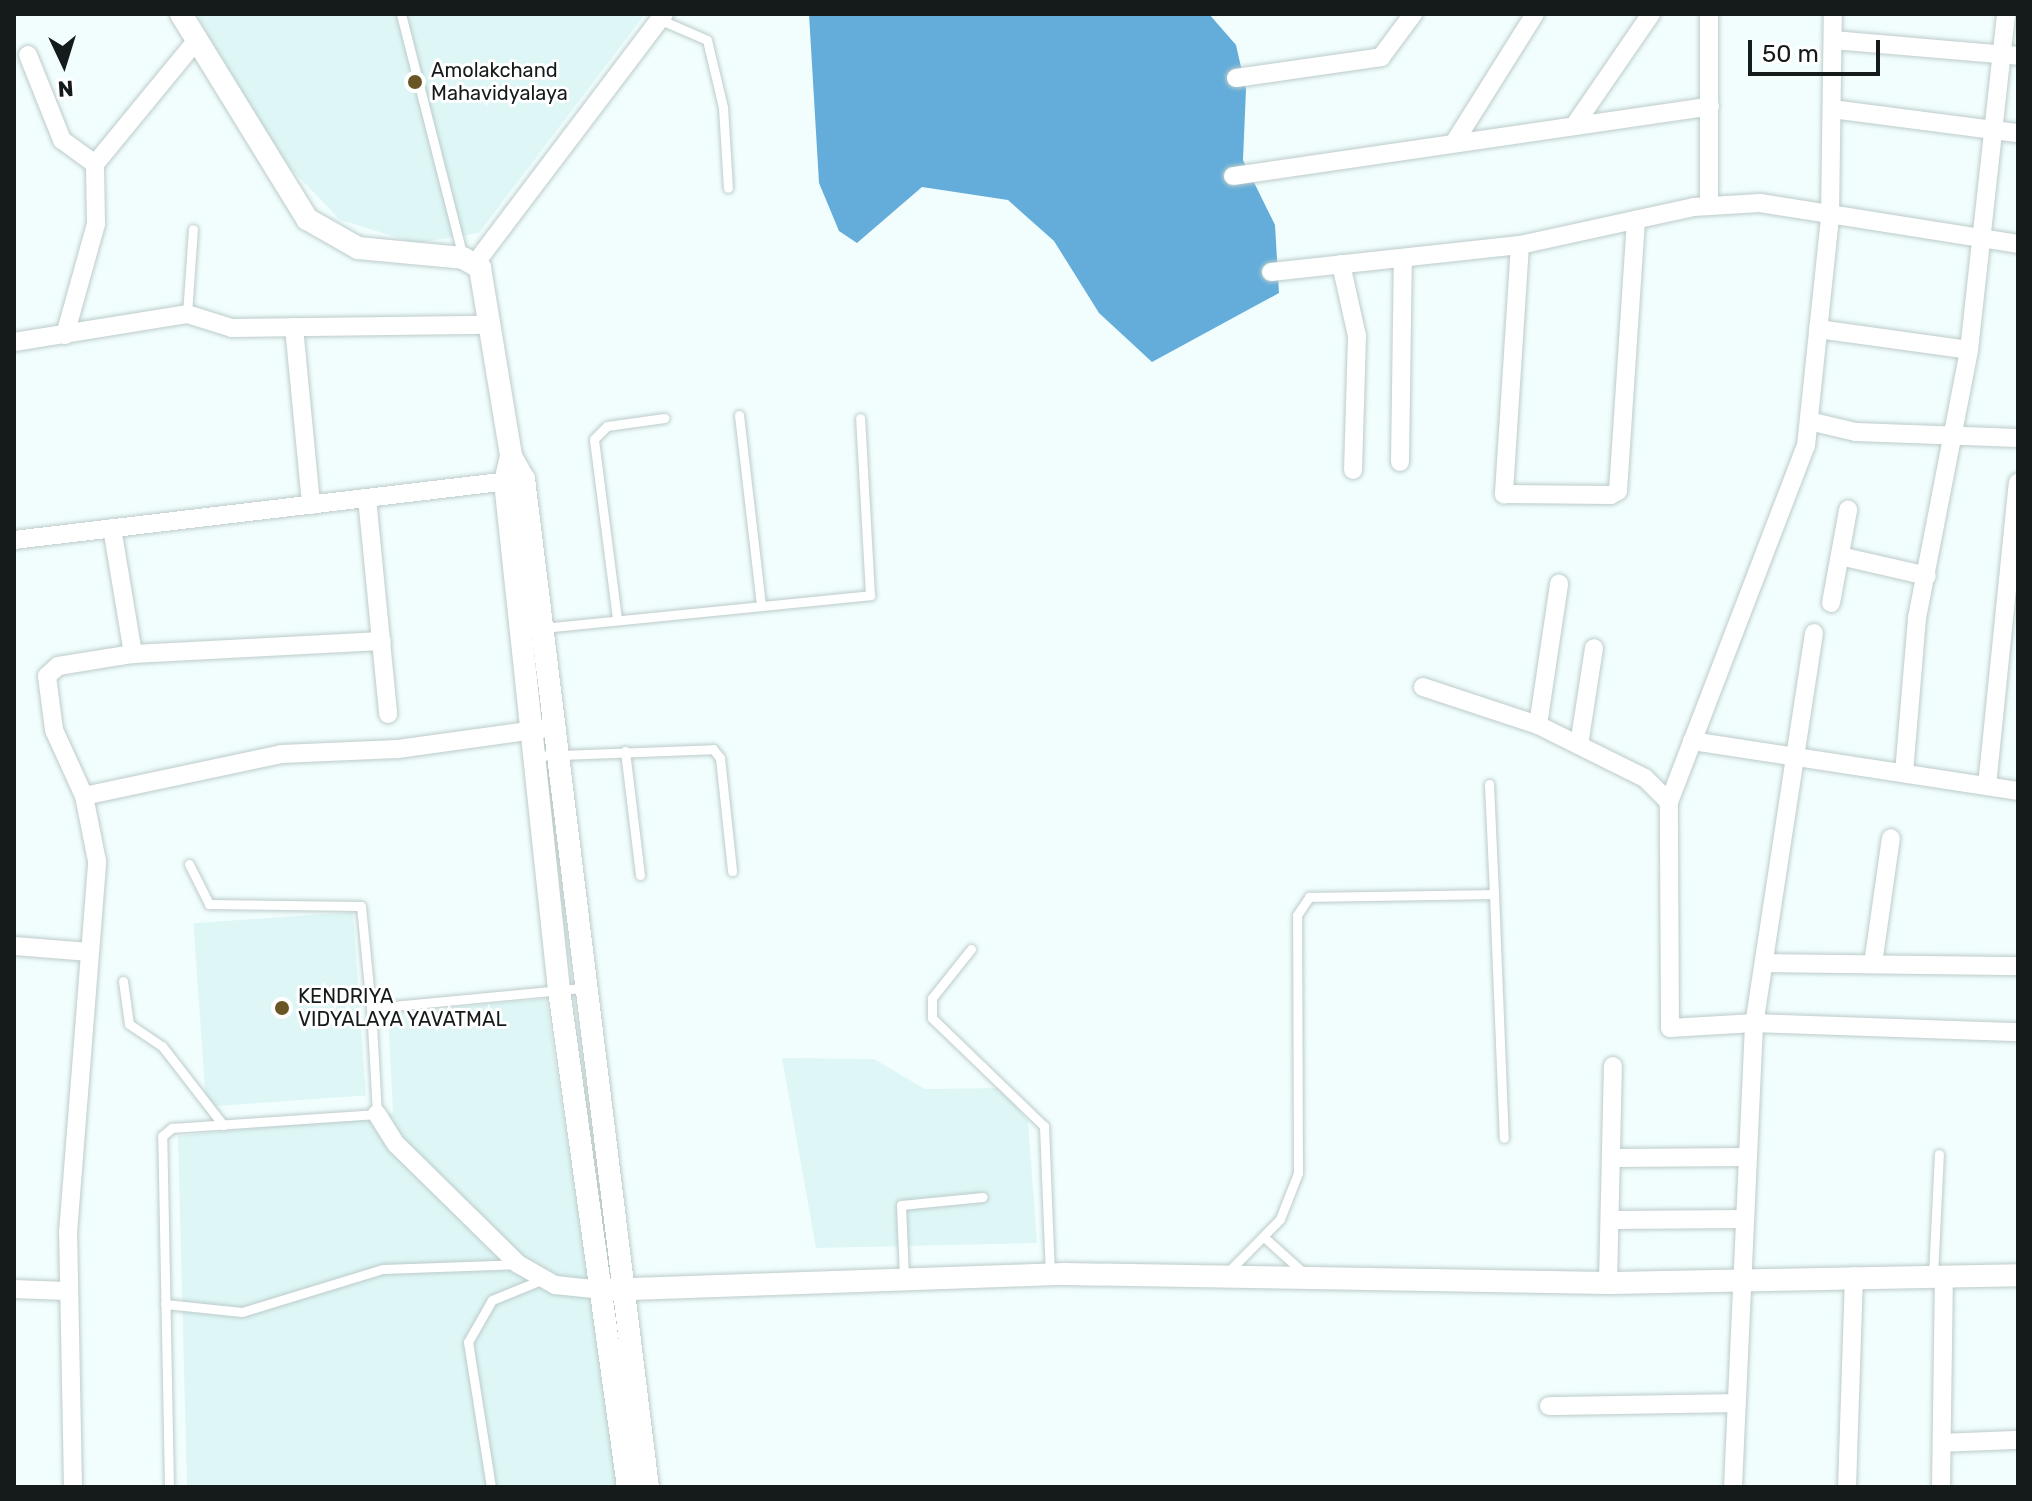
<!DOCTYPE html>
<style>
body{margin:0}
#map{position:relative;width:2032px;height:1501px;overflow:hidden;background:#f2fefe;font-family:Rubik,sans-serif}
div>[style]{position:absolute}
.built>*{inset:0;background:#def7f6;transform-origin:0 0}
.water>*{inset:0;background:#64adda}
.roads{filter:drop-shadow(0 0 2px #bccbca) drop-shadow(0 0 2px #bccbca)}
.service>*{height:9px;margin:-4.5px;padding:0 4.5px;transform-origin:4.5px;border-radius:4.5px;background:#fff}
.minor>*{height:18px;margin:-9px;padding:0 9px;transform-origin:9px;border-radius:9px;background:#fff}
.tertiary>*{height:22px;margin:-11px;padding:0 11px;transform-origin:11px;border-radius:11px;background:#fff}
.dots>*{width:22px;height:22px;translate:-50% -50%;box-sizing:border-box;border:4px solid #fff;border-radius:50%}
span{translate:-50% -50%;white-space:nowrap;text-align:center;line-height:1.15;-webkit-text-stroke:6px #fff;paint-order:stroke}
.poi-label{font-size:20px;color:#151b1b}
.left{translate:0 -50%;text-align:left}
.frame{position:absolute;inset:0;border:16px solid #151b1b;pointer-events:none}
.north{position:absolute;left:24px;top:24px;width:80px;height:80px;-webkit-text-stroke:6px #fff;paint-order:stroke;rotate:176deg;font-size:22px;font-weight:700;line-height:32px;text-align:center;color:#151b1b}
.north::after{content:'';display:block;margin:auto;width:28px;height:36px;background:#151b1b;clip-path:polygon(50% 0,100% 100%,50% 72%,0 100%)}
.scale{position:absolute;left:1748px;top:40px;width:132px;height:36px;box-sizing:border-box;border:4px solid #151b1b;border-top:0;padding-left:10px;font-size:24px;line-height:28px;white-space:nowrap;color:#151b1b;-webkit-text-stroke:6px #fff;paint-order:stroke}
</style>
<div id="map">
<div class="built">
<i style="clip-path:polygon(197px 14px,645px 14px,479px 233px,416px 243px,340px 220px,259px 135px)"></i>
<i style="left:353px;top:912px;width:184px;height:160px;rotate:86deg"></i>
<i style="clip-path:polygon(546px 999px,619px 1487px,187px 1487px,178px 1136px,393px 1113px,388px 1013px)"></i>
<i style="clip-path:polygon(782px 1058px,874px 1059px,925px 1089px,1001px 1088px,1028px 1121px,1037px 1243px,816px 1248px)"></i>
</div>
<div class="water">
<i style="clip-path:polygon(809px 14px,1209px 14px,1236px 45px,1246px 89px,1243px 160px,1275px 225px,1279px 293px,1152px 362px,1099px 313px,1054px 241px,1008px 200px,922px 187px,857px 243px,839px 231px,819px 183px)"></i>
</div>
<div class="roads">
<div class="service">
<i style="left:401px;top:14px;width:252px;rotate:75.7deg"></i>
<i style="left:661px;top:20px;width:50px;rotate:23.5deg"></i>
<i style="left:707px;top:40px;width:69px;rotate:76.6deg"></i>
<i style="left:723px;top:107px;width:81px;rotate:86.5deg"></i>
<i style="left:187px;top:314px;width:85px;rotate:-86deg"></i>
<i style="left:739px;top:415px;width:192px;rotate:83.4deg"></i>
<i style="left:617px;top:619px;width:181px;rotate:-97.3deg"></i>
<i style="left:594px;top:439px;width:18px;rotate:-45deg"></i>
<i style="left:607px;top:426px;width:58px;rotate:-8deg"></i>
<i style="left:542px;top:628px;width:330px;rotate:-5.7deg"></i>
<i style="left:870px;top:595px;width:177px;rotate:-93.2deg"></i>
<i style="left:625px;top:751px;width:125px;rotate:83.1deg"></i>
<i style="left:534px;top:756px;width:179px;rotate:-2.2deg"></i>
<i style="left:713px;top:749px;width:11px;rotate:52deg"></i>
<i style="left:720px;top:758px;width:114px;rotate:83.9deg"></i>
<i style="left:1489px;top:784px;width:110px;rotate:87.4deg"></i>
<i style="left:189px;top:864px;width:45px;rotate:63.4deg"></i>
<i style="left:209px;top:904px;width:152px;rotate:0.8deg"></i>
<i style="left:361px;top:906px;width:102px;rotate:84.4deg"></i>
<i style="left:371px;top:1008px;width:213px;rotate:-5.4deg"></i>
<i style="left:971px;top:949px;width:63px;rotate:128.5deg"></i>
<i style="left:932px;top:998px;width:20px;rotate:90deg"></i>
<i style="left:932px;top:1018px;width:156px;rotate:44deg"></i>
<i style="left:1044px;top:1126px;width:149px;rotate:87.7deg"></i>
<i style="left:123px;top:981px;width:43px;rotate:82.1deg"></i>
<i style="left:129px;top:1024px;width:40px;rotate:34deg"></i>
<i style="left:162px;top:1046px;width:100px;rotate:52.3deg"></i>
<i style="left:1265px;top:1238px;width:55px;rotate:42.1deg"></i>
<i style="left:1226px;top:1274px;width:77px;rotate:-45.5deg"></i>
<i style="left:1280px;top:1219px;width:49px;rotate:-68.6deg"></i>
<i style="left:1298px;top:1173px;width:258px;rotate:-90.2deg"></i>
<i style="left:1297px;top:915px;width:22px;rotate:-56deg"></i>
<i style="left:1309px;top:897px;width:185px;rotate:-0.9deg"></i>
<i style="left:1494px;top:894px;width:244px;rotate:87.7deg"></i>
<i style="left:1933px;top:1275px;width:121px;rotate:-87.2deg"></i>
<i style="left:904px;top:1277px;width:72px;rotate:-92.4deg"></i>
<i style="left:901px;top:1205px;width:82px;rotate:-5.6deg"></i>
<i style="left:165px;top:1304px;width:77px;rotate:5.9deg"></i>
<i style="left:242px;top:1312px;width:147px;rotate:-17deg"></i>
<i style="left:383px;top:1269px;width:135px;rotate:-2.1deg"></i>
<i style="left:169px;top:1487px;width:351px;rotate:-91.1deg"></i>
<i style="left:162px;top:1136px;width:13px;rotate:-39deg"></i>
<i style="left:172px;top:1128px;width:205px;rotate:-3.9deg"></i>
<i style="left:377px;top:1114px;width:106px;rotate:-93.2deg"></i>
<i style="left:491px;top:1487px;width:147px;rotate:-99deg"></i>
<i style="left:468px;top:1342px;width:48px;rotate:-60.3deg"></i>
<i style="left:492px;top:1300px;width:53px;rotate:-22.2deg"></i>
</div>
<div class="minor">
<i style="left:1709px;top:14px;width:192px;rotate:90deg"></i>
<i style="left:1833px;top:40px;width:186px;rotate:4.9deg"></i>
<i style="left:28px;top:55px;width:92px;rotate:68.2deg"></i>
<i style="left:62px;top:140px;width:41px;rotate:36deg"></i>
<i style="left:1236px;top:78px;width:147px;rotate:-8.2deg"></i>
<i style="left:1381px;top:57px;width:54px;rotate:-53.3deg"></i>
<i style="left:1832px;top:109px;width:188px;rotate:7.4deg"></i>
<i style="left:1574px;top:126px;width:136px;rotate:-55.5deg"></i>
<i style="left:1454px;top:143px;width:152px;rotate:-57.9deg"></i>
<i style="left:1233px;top:176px;width:482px;rotate:-8.3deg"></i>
<i style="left:1520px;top:245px;width:250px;rotate:93.7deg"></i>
<i style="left:1504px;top:494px;width:107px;rotate:0.5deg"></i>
<i style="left:1611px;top:495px;width:8px;rotate:-30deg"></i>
<i style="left:1618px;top:491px;width:272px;rotate:-86.2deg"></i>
<i style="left:477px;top:261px;width:310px;rotate:-52.9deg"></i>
<i style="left:1341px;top:264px;width:74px;rotate:77.5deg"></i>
<i style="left:1357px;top:336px;width:134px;rotate:91.7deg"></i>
<i style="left:1271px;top:272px;width:250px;rotate:-6.2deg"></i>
<i style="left:1520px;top:245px;width:178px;rotate:-12.3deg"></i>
<i style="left:1694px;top:207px;width:66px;rotate:-3.5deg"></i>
<i style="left:1760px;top:203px;width:261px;rotate:9deg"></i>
<i style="left:294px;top:327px;width:179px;rotate:84.5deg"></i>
<i style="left:1818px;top:329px;width:152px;rotate:7.9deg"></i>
<i style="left:65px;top:335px;width:115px;rotate:-74.4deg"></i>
<i style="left:96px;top:224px;width:60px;rotate:-91deg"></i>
<i style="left:95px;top:164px;width:159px;rotate:-50.6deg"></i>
<i style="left:14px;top:342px;width:175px;rotate:-9.2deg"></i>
<i style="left:187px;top:314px;width:47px;rotate:17.3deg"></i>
<i style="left:232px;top:328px;width:257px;rotate:-0.7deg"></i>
<i style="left:1809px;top:421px;width:48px;rotate:13.2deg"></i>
<i style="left:1856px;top:432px;width:162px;rotate:2.1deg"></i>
<i style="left:1400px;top:462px;width:204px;rotate:-89.2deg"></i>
<i style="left:367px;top:498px;width:217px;rotate:84.4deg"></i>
<i style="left:112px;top:528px;width:128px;rotate:80.5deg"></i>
<i style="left:14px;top:540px;width:507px;rotate:-6.8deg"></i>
<i style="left:1840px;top:556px;width:89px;rotate:12.9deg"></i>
<i style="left:1831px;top:603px;width:95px;rotate:-79.6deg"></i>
<i style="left:1814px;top:633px;width:395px;rotate:98.7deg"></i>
<i style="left:1754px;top:1023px;width:264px;rotate:2deg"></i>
<i style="left:1423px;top:687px;width:121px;rotate:18.3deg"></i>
<i style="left:1538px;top:725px;width:119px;rotate:26.4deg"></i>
<i style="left:1645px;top:778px;width:34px;rotate:45deg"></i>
<i style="left:1538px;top:725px;width:143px;rotate:-81.5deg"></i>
<i style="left:1692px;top:741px;width:330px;rotate:8.7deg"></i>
<i style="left:1579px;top:745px;width:98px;rotate:-81.2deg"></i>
<i style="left:1904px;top:773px;width:156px;rotate:-85.2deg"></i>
<i style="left:1917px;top:618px;width:273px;rotate:-79deg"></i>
<i style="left:1969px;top:350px;width:338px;rotate:-83.7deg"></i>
<i style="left:1987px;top:786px;width:305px;rotate:-84.2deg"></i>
<i style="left:84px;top:796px;width:201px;rotate:-12deg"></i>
<i style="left:281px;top:754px;width:117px;rotate:-2.4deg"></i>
<i style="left:398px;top:749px;width:146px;rotate:-7.9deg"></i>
<i style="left:14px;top:946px;width:76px;rotate:4.5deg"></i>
<i style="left:1766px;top:963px;width:252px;rotate:0.7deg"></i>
<i style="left:1873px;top:964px;width:127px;rotate:-81.9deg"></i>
<i style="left:377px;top:1114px;width:36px;rotate:58deg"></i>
<i style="left:396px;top:1144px;width:171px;rotate:44.5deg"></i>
<i style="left:518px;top:1264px;width:43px;rotate:29.6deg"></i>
<i style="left:555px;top:1285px;width:48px;rotate:5.9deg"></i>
<i style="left:1612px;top:1158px;width:136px;rotate:-0.4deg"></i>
<i style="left:1610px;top:1220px;width:134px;rotate:-0.4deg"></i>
<i style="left:1608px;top:1283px;width:217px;rotate:-88.7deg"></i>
<i style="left:14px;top:1289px;width:52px;rotate:2.2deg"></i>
<i style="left:1549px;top:1406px;width:182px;rotate:-0.9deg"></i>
<i style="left:1942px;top:1443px;width:76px;rotate:-2.3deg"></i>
<i style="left:73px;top:1487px;width:254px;rotate:-91.1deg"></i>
<i style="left:68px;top:1233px;width:373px;rotate:-85.5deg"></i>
<i style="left:97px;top:861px;width:66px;rotate:-101.3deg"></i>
<i style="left:84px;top:796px;width:72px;rotate:-114.4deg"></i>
<i style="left:54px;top:730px;width:54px;rotate:-97.4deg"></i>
<i style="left:47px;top:676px;width:15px;rotate:-42deg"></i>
<i style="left:58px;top:666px;width:76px;rotate:-9.1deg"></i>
<i style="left:133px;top:654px;width:249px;rotate:-3deg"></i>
<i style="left:1733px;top:1487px;width:464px;rotate:-87.4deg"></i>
<i style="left:1754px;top:1023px;width:84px;rotate:176.6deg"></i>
<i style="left:1670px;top:1028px;width:226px;rotate:-90.3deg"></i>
<i style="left:1669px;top:802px;width:381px;rotate:-69deg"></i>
<i style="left:1806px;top:446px;width:230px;rotate:-84deg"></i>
<i style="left:1830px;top:217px;width:203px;rotate:-89.2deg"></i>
<i style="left:1847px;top:1487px;width:211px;rotate:-88.1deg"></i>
<i style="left:1941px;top:1487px;width:212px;rotate:-89.2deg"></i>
</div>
<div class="tertiary">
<i style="left:181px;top:14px;width:241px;rotate:58.4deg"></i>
<i style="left:307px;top:219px;width:59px;rotate:29.6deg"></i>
<i style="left:358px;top:248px;width:105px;rotate:5.4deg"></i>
<i style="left:463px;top:258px;width:20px;rotate:30deg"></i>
<i style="left:480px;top:268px;width:191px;rotate:80.6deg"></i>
<i style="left:511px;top:456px;width:26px;rotate:61deg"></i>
<i style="left:524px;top:479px;width:1016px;rotate:82.99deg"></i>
<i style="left:511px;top:456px;width:27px;rotate:103deg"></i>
<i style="left:505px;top:482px;width:511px;rotate:83.93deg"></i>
<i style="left:559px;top:990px;width:502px;rotate:82.1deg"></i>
<i style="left:603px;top:1290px;width:462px;rotate:-2deg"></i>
<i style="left:1065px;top:1274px;width:543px;rotate:0.95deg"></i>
<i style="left:1608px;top:1283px;width:410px;rotate:-1.1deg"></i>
</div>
</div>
<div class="dots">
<i style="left:415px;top:82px;background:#695624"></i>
<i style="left:282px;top:1008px;background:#695624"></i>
</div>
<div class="poi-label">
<span class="left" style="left:431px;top:82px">Amolakchand<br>Mahavidyalaya</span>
<span class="left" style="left:298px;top:1008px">KENDRIYA<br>VIDYALAYA YAVATMAL</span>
</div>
<div class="frame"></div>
<div class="north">N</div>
<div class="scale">50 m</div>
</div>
